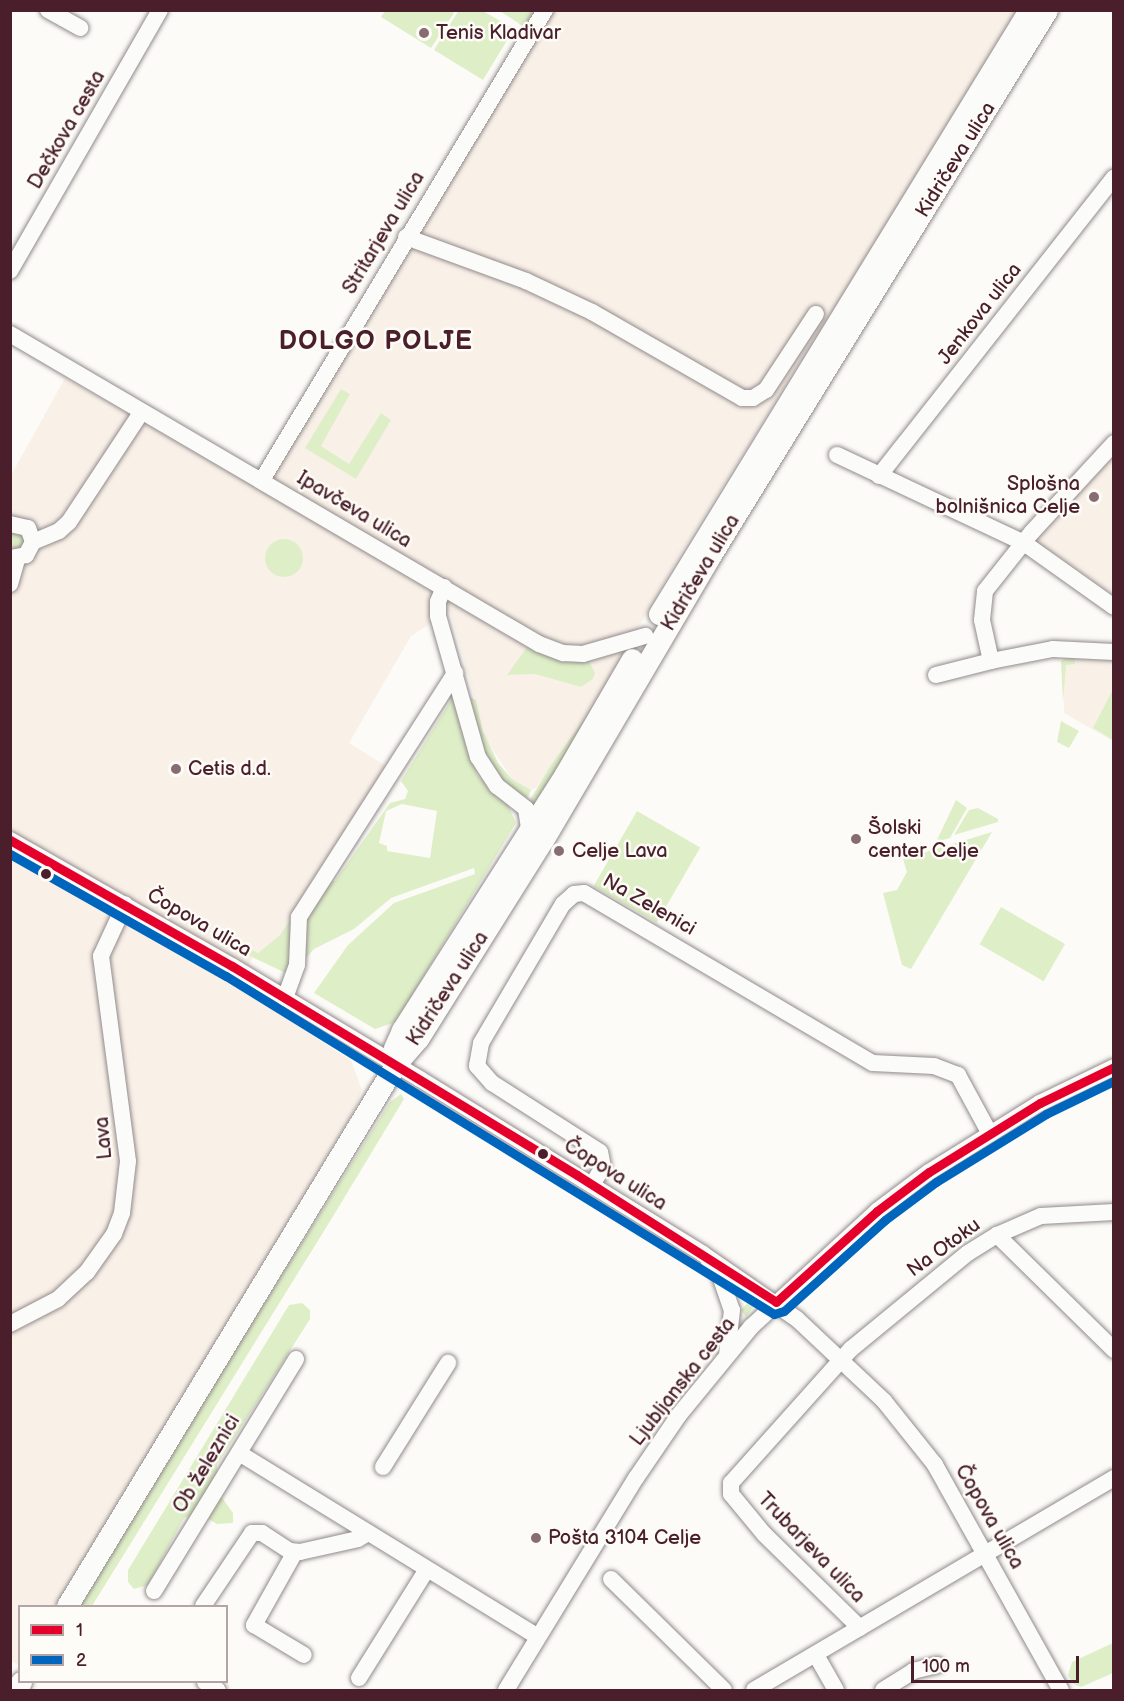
<!DOCTYPE html>
<meta charset="utf-8">
<style>
body{margin:0}
#map{position:relative;width:1124px;height:1701px;overflow:hidden;background:#fcfbf8;font-family:"Balsamiq Sans",sans-serif}
div>[style]{position:absolute}
.built>*{inset:0;background:#f9f1e8}
.green>*{inset:0;background:#deefc7;transform-origin:0 0}
.round{border-radius:50%}
.roads{filter:drop-shadow(0 0 2px #928a8b) drop-shadow(0 0 2px #928a8b)}
.minor>*{height:16px;margin:-8px;padding:0 8px;transform-origin:8px;border-radius:8px;background:#fbfbf9}
.major>*{height:21px;margin:-10.5px;padding:0 10.5px;transform-origin:10.5px;border-radius:10.5px;background:#fbfbf9}
.bus-1>*{height:9px;margin:-4.5px;padding:0 4.5px;transform-origin:4.5px;border-radius:4.5px;background:#e4002b}
.bus-2>*{height:9px;margin:-4.5px;padding:0 4.5px;transform-origin:4.5px;border-radius:4.5px;background:#0065bd}
.dots>*{width:16px;height:16px;translate:-50% -50%;box-sizing:border-box;border:3px solid #fdfcf7;border-radius:50%}
span{translate:-50% -50%;white-space:nowrap;text-align:center;line-height:1.15;-webkit-text-stroke:5px #fdfcf7;paint-order:stroke}
.poi-label{font-size:20px;color:#4a1f2b}
.left{translate:0 -50%;text-align:left}
.right{translate:-100% -50%;text-align:right}
.street-label{font-size:20px;color:#4a1f2b}
.district-label{font-size:26px;color:#4a1f2b;font-weight:700;letter-spacing:1.5px}
.frame{position:absolute;inset:0;border:12px solid #4a1f2b;pointer-events:none}
.legend{position:absolute;left:18px;top:1605px;width:210px;height:78px;box-sizing:border-box;background:#fdfcf7;border:2px solid #b5a4a5;margin:0;padding:8px 10px;list-style:none;font-size:18px;color:#4a1f2b}
.legend li{display:flex;align-items:center;gap:12px;height:30px}
.legend b{width:30px;border:2px solid #b5a4a5}
.scale{position:absolute;left:911px;top:1656px;width:168px;height:27px;box-sizing:border-box;border:3px solid #4a1f2b;border-top:0;padding-left:8px;font-size:18px;line-height:21px;white-space:nowrap;color:#4a1f2b;-webkit-text-stroke:4px #fdfcf7;paint-order:stroke}
</style>
<div id="map">
<div class="built">
<i style="clip-path:polygon(539px 11px,1020px 11px,684px 548px,593px 707px,536px 788px,531px 790px,512px 779px,487px 741px,450px 611px,411px 636px,349px 743px,386px 766px,280px 935px,252px 959px,239px 985px,351px 1061px,362px 1090px,353px 1113px,55px 1606px,20px 1606px,19px 1666px,11px 1660px,10px 477px,65px 378px,257px 487px)"></i>
<i style="clip-path:polygon(1113px 454px,1113px 594px,1034px 540px)"></i>
<i style="clip-path:polygon(1063px 657px,1113px 659px,1113px 741px,1064px 713px)"></i>
</div>
<div class="green">
<i style="clip-path:polygon(459px 10px,483px 11px,514px 29px,483px 80px,434px 50px)"></i>
<i style="clip-path:polygon(450px 11px,454px 13px,431px 48px,381px 17px,385px 11px)"></i>
<i style="clip-path:polygon(500px 11px,539px 11px,527px 29px)"></i>
<i style="clip-path:polygon(341px 389px,350px 394px,321px 446px,349px 464px,381px 413px,391px 420px,356px 479px,305px 448px)"></i>
<i class="round" style="left:8px;top:533px;width:16px;height:16px"></i>
<i class="round" style="left:265px;top:539px;width:38px;height:38px"></i>
<i style="clip-path:polygon(527px 647px,554px 658px,589px 661px,595px 673px,593px 679px,581px 687px,535px 674px,507px 675px)"></i>
<i style="clip-path:polygon(1075px 656px,1075px 664px,1066px 665px,1063px 702px,1061px 661px)"></i>
<i style="clip-path:polygon(1113px 689px,1114px 740px,1113px 740px,1093px 728px)"></i>
<i style="clip-path:polygon(evenodd,453px 697px,478px 776px,508px 805px,516px 823px,403px 1010px,393px 1023px,375px 1029px,314px 993px,348px 945px,394px 903px,475px 874px,474px 868px,391px 898px,354px 929px,314px 949px,290px 975px,212px 938px,219px 933px,258px 953px,280px 935px,289px 921px,296px 928px,324px 882px,335px 881px,390px 803px,405px 799px,408px 791px,401px 781px,453px 697px,402px 804px,437px 811px,430px 858px,387px 851px,387px 846px,379px 843px,386px 811px,402px 804px)"></i>
<i style="clip-path:polygon(470px 697px,476px 700px,483px 731px,498px 763px,512px 779px,531px 790px,528px 797px,523px 799px,487px 766px)"></i>
<i style="clip-path:polygon(593px 707px,536px 807px,528px 803px,551px 765px)"></i>
<i style="clip-path:polygon(1061px 721px,1079px 731px,1069px 748px,1057px 742px)"></i>
<i style="clip-path:polygon(956px 800px,967px 808px,950px 838px,936px 842px)"></i>
<i style="clip-path:polygon(978px 808px,998px 819px,998px 822px,954px 835px,969px 810px)"></i>
<i style="left:637px;top:811px;width:73px;height:87px;rotate:30deg"></i>
<i style="clip-path:polygon(992px 832px,911px 969px,902px 965px,883px 893px,897px 890px,907px 872px,903px 859px)"></i>
<i style="left:1001px;top:907px;width:74px;height:43px;rotate:30deg"></i>
<i style="clip-path:polygon(401px 1094px,404px 1099px,332px 1218px,92px 1606px,75px 1606px,390px 1102px)"></i>
<i style="clip-path:polygon(753px 1297px,755px 1304px,746px 1317px,741px 1310px)"></i>
<i style="clip-path:polygon(302px 1303px,310px 1310px,310px 1319px,217px 1465px,218px 1492px,233px 1513px,233px 1523px,217px 1524px,200px 1514px,184px 1518px,148px 1585px,134px 1589px,128px 1582px,128px 1570px,289px 1305px)"></i>
<i style="clip-path:polygon(1113px 1643px,1113px 1673px,1081px 1687px,1073px 1684px,1068px 1675px,1072px 1662px)"></i>
</div>
<div class="roads">
<div class="minor">
<i style="left:48px;top:10px;width:37px;rotate:29deg"></i>
<i style="left:406px;top:237px;width:128px;rotate:20.1deg"></i>
<i style="left:526px;top:281px;width:73px;rotate:25.2deg"></i>
<i style="left:592px;top:312px;width:173px;rotate:29.8deg"></i>
<i style="left:742px;top:398px;width:11px"></i>
<i style="left:753px;top:398px;width:15px;rotate:-32deg"></i>
<i style="left:766px;top:390px;width:91px;rotate:-56.7deg"></i>
<i style="left:10px;top:271px;width:301px;rotate:-60.1deg"></i>
<i style="left:10px;top:334px;width:613px;rotate:30.37deg"></i>
<i style="left:539px;top:644px;width:26px;rotate:21deg"></i>
<i style="left:563px;top:653px;width:20px;rotate:3deg"></i>
<i style="left:583px;top:654px;width:65px;rotate:-16.2deg"></i>
<i style="left:837px;top:455px;width:207px;rotate:25.2deg"></i>
<i style="left:1024px;top:543px;width:110px;rotate:35.4deg"></i>
<i style="left:879px;top:476px;width:380px;rotate:-51.8deg"></i>
<i style="left:262px;top:480px;width:549px;rotate:-58.95deg"></i>
<i style="left:10px;top:524px;width:18px;rotate:13deg"></i>
<i style="left:28px;top:528px;width:15px;rotate:70deg"></i>
<i style="left:33px;top:542px;width:15px;rotate:118deg"></i>
<i style="left:26px;top:555px;width:16px;rotate:169deg"></i>
<i style="left:33px;top:542px;width:28px;rotate:-23deg"></i>
<i style="left:59px;top:531px;width:13px;rotate:-42deg"></i>
<i style="left:69px;top:522px;width:131px;rotate:-56.6deg"></i>
<i style="left:10px;top:584px;width:26px;rotate:-74deg"></i>
<i style="left:444px;top:587px;width:16px;rotate:112deg"></i>
<i style="left:438px;top:602px;width:14px;rotate:90deg"></i>
<i style="left:438px;top:616px;width:147px;rotate:74.2deg"></i>
<i style="left:478px;top:757px;width:35px;rotate:57deg"></i>
<i style="left:497px;top:786px;width:37px;rotate:38deg"></i>
<i style="left:526px;top:809px;width:19px;rotate:81deg"></i>
<i style="left:991px;top:661px;width:63px;rotate:-11deg"></i>
<i style="left:1053px;top:649px;width:61px;rotate:2.8deg"></i>
<i style="left:936px;top:675px;width:57px;rotate:-14.3deg"></i>
<i style="left:991px;top:661px;width:42px;rotate:-102.4deg"></i>
<i style="left:982px;top:620px;width:29px;rotate:-84deg"></i>
<i style="left:985px;top:591px;width:75px;rotate:-51.5deg"></i>
<i style="left:1032px;top:532px;width:121px;rotate:-47.3deg"></i>
<i style="left:10px;top:840px;width:255px;rotate:29.6deg"></i>
<i style="left:232px;top:966px;width:219px;rotate:31deg"></i>
<i style="left:420px;top:1079px;width:333px;rotate:31.7deg"></i>
<i style="left:703px;top:1254px;width:114px;rotate:34.7deg"></i>
<i style="left:797px;top:1319px;width:120px;rotate:43.3deg"></i>
<i style="left:884px;top:1401px;width:82px;rotate:51.4deg"></i>
<i style="left:935px;top:1465px;width:258px;rotate:60.8deg"></i>
<i style="left:285px;top:998px;width:35px;rotate:-70deg"></i>
<i style="left:297px;top:965px;width:48px;rotate:-87.6deg"></i>
<i style="left:299px;top:917px;width:290px;rotate:-57.4deg"></i>
<i style="left:592px;top:1185px;width:21px;rotate:-59deg"></i>
<i style="left:603px;top:1167px;width:15px;rotate:-101deg"></i>
<i style="left:600px;top:1152px;width:128px;rotate:-147.4deg"></i>
<i style="left:492px;top:1083px;width:23px;rotate:-131deg"></i>
<i style="left:477px;top:1066px;width:23px;rotate:-80deg"></i>
<i style="left:481px;top:1043px;width:161px;rotate:-59.5deg"></i>
<i style="left:563px;top:904px;width:15px;rotate:-42deg"></i>
<i style="left:574px;top:894px;width:10px;rotate:-6deg"></i>
<i style="left:584px;top:893px;width:335px;rotate:30.5deg"></i>
<i style="left:873px;top:1063px;width:61px;rotate:2.8deg"></i>
<i style="left:934px;top:1066px;width:26px;rotate:21deg"></i>
<i style="left:958px;top:1075px;width:65px;rotate:61.5deg"></i>
<i style="left:997px;top:1235px;width:164px;rotate:44.5deg"></i>
<i style="left:709px;top:1262px;width:15px;rotate:48deg"></i>
<i style="left:719px;top:1273px;width:39px;rotate:71deg"></i>
<i style="left:732px;top:1310px;width:45px;rotate:96.3deg"></i>
<i style="left:10px;top:1324px;width:54px;rotate:-27.5deg"></i>
<i style="left:58px;top:1299px;width:40px;rotate:-43deg"></i>
<i style="left:87px;top:1272px;width:47px;rotate:-54.6deg"></i>
<i style="left:114px;top:1234px;width:22px;rotate:-69deg"></i>
<i style="left:122px;top:1213px;width:52px;rotate:-83.4deg"></i>
<i style="left:128px;top:1161px;width:207px;rotate:-97.5deg"></i>
<i style="left:101px;top:956px;width:57px;rotate:-65.2deg"></i>
<i style="left:239px;top:1453px;width:351px;rotate:31.6deg"></i>
<i style="left:383px;top:1467px;width:123px;rotate:-58deg"></i>
<i style="left:295px;top:1552px;width:84px;rotate:119.3deg"></i>
<i style="left:254px;top:1625px;width:58px;rotate:31deg"></i>
<i style="left:611px;top:1579px;width:158px;rotate:44.5deg"></i>
<i style="left:154px;top:1591px;width:272px;rotate:-58.5deg"></i>
<i style="left:203px;top:1606px;width:88px;rotate:-56.1deg"></i>
<i style="left:252px;top:1533px;width:10px"></i>
<i style="left:262px;top:1533px;width:33px;rotate:33deg"></i>
<i style="left:290px;top:1551px;width:10px;rotate:6deg"></i>
<i style="left:300px;top:1552px;width:59px;rotate:-12.6deg"></i>
<i style="left:358px;top:1539px;width:12px;rotate:-31deg"></i>
<i style="left:860px;top:1628px;width:134px;rotate:-135.6deg"></i>
<i style="left:764px;top:1534px;width:52px;rotate:-129.5deg"></i>
<i style="left:731px;top:1494px;width:11px;rotate:-90deg"></i>
<i style="left:731px;top:1483px;width:180px;rotate:-48.2deg"></i>
<i style="left:851px;top:1349px;width:151px;rotate:-39.4deg"></i>
<i style="left:968px;top:1253px;width:34px;rotate:-32deg"></i>
<i style="left:997px;top:1235px;width:48px;rotate:-23.4deg"></i>
<i style="left:1041px;top:1216px;width:73px;rotate:-3.1deg"></i>
<i style="left:816px;top:1655px;width:40px;rotate:60.3deg"></i>
<i style="left:359px;top:1678px;width:128px;rotate:-58deg"></i>
<i style="left:205px;top:1682px;width:15px;rotate:32deg"></i>
<i style="left:506px;top:1690px;width:249px;rotate:-58.5deg"></i>
<i style="left:636px;top:1478px;width:76px;rotate:-55.7deg"></i>
<i style="left:679px;top:1415px;width:114px;rotate:-50.7deg"></i>
<i style="left:751px;top:1327px;width:171px;rotate:-42.6deg"></i>
<i style="left:877px;top:1211px;width:65px;rotate:-36.9deg"></i>
<i style="left:929px;top:1172px;width:131px;rotate:-31.9deg"></i>
<i style="left:1040px;top:1103px;width:82px;rotate:-25.9deg"></i>
<i style="left:754px;top:1690px;width:418px;rotate:-30.5deg"></i>
<i style="left:883px;top:1690px;width:36px;rotate:-32deg"></i>
<i style="left:913px;top:1671px;width:25px;rotate:-14deg"></i>
</div>
<div class="major">
<i style="left:659px;top:614px;width:708px;rotate:-58.51deg"></i>
<i style="left:395px;top:1065px;width:17px;rotate:-93deg"></i>
<i style="left:394px;top:1048px;width:20px;rotate:-66deg"></i>
<i style="left:402px;top:1030px;width:303px;rotate:-57.5deg"></i>
<i style="left:565px;top:774px;width:133px;rotate:-59.8deg"></i>
<i style="left:67px;top:1606px;width:633px;rotate:-58.77deg"></i>
<i style="left:395px;top:1065px;width:35px;rotate:-49deg"></i>
<i style="left:418px;top:1039px;width:235px;rotate:-57.9deg"></i>
<i style="left:543px;top:840px;width:327px;rotate:-59.5deg"></i>
<i style="left:709px;top:558px;width:644px;rotate:-58.33deg"></i>
<i style="left:15px;top:1690px;width:10px;rotate:-53deg"></i>
</div>
</div>
<div class="bus-1">
<i style="left:10px;top:840px;width:255px;rotate:29.6deg"></i>
<i style="left:232px;top:966px;width:403px;rotate:31.2deg"></i>
<i style="left:577px;top:1175px;width:236px;rotate:32.5deg"></i>
<i style="left:776px;top:1302px;width:136px;rotate:-42deg"></i>
<i style="left:877px;top:1211px;width:65px;rotate:-36.9deg"></i>
<i style="left:929px;top:1172px;width:131px;rotate:-31.9deg"></i>
<i style="left:1040px;top:1103px;width:82px;rotate:-25.9deg"></i>
</div>
<div class="bus-2">
<i style="left:10px;top:854px;width:248px;rotate:29.5deg"></i>
<i style="left:226px;top:976px;width:644px;rotate:31.67deg"></i>
<i style="left:774px;top:1314px;width:10px;rotate:-17deg"></i>
<i style="left:784px;top:1311px;width:136px;rotate:-42deg"></i>
<i style="left:885px;top:1220px;width:64px;rotate:-36.7deg"></i>
<i style="left:936px;top:1182px;width:129px;rotate:-31.7deg"></i>
<i style="left:1046px;top:1114px;width:76px;rotate:-25.9deg"></i>
</div>
<div class="dots">
<i style="left:424px;top:33px;background:#886c73"></i>
<i style="left:1094px;top:497px;background:#886c73"></i>
<i style="left:176px;top:769px;background:#886c73"></i>
<i style="left:856px;top:839px;background:#886c73"></i>
<i style="left:559px;top:851px;background:#886c73"></i>
<i style="left:46px;top:874px;background:#4a1f2b"></i>
<i style="left:543px;top:1154px;background:#4a1f2b"></i>
<i style="left:536px;top:1538px;background:#886c73"></i>
</div>
<div class="poi-label">
<span class="left" style="left:436px;top:33px">Tenis Kladivar</span>
<span class="right" style="left:1080px;top:496px">Splošna<br>bolnišnica Celje</span>
<span class="left" style="left:188px;top:769px">Cetis d.d.</span>
<span class="left" style="left:868px;top:840px">Šolski<br>center Celje</span>
<span class="left" style="left:572px;top:851px">Celje Lava</span>
<span class="left" style="left:548px;top:1538px">Pošta 3104 Celje</span>
</div>
<div class="street-label">
<span style="left:67px;top:130px;rotate:-60deg">Dečkova cesta</span>
<span style="left:956px;top:160px;rotate:-58deg">Kidričeva ulica</span>
<span style="left:384px;top:233px;rotate:-59deg">Stritarjeva ulica</span>
<span style="left:980px;top:314px;rotate:-52deg">Jenkova ulica</span>
<span style="left:354px;top:510px;rotate:31deg">Ipavčeva ulica</span>
<span style="left:701px;top:573px;rotate:-59deg">Kidričeva ulica</span>
<span style="left:649px;top:905px;rotate:30deg">Na Zelenici</span>
<span style="left:199px;top:923px;rotate:30deg">Čopova ulica</span>
<span style="left:448px;top:989px;rotate:-57deg">Kidričeva ulica</span>
<span style="left:104px;top:1138px;rotate:-95deg">Lava</span>
<span style="left:615px;top:1175px;rotate:32deg">Čopova ulica</span>
<span style="left:944px;top:1248px;rotate:-36deg">Na Otoku</span>
<span style="left:683px;top:1382px;rotate:-52deg">Ljubljanska cesta</span>
<span style="left:207px;top:1464px;rotate:-59deg">Ob železnici</span>
<span style="left:989px;top:1517px;rotate:60deg">Čopova ulica</span>
<span style="left:811px;top:1548px;rotate:46deg">Trubarjeva ulica</span>
</div>
<div class="district-label">
<span style="left:376px;top:342px">DOLGO POLJE</span>
</div>
<div class="frame"></div>
<ul class="legend">
<li><b style="height:8px;background:#e4002b"></b>1</li>
<li><b style="height:8px;background:#0065bd"></b>2</li>
</ul>
<div class="scale">100 m</div>
</div>
